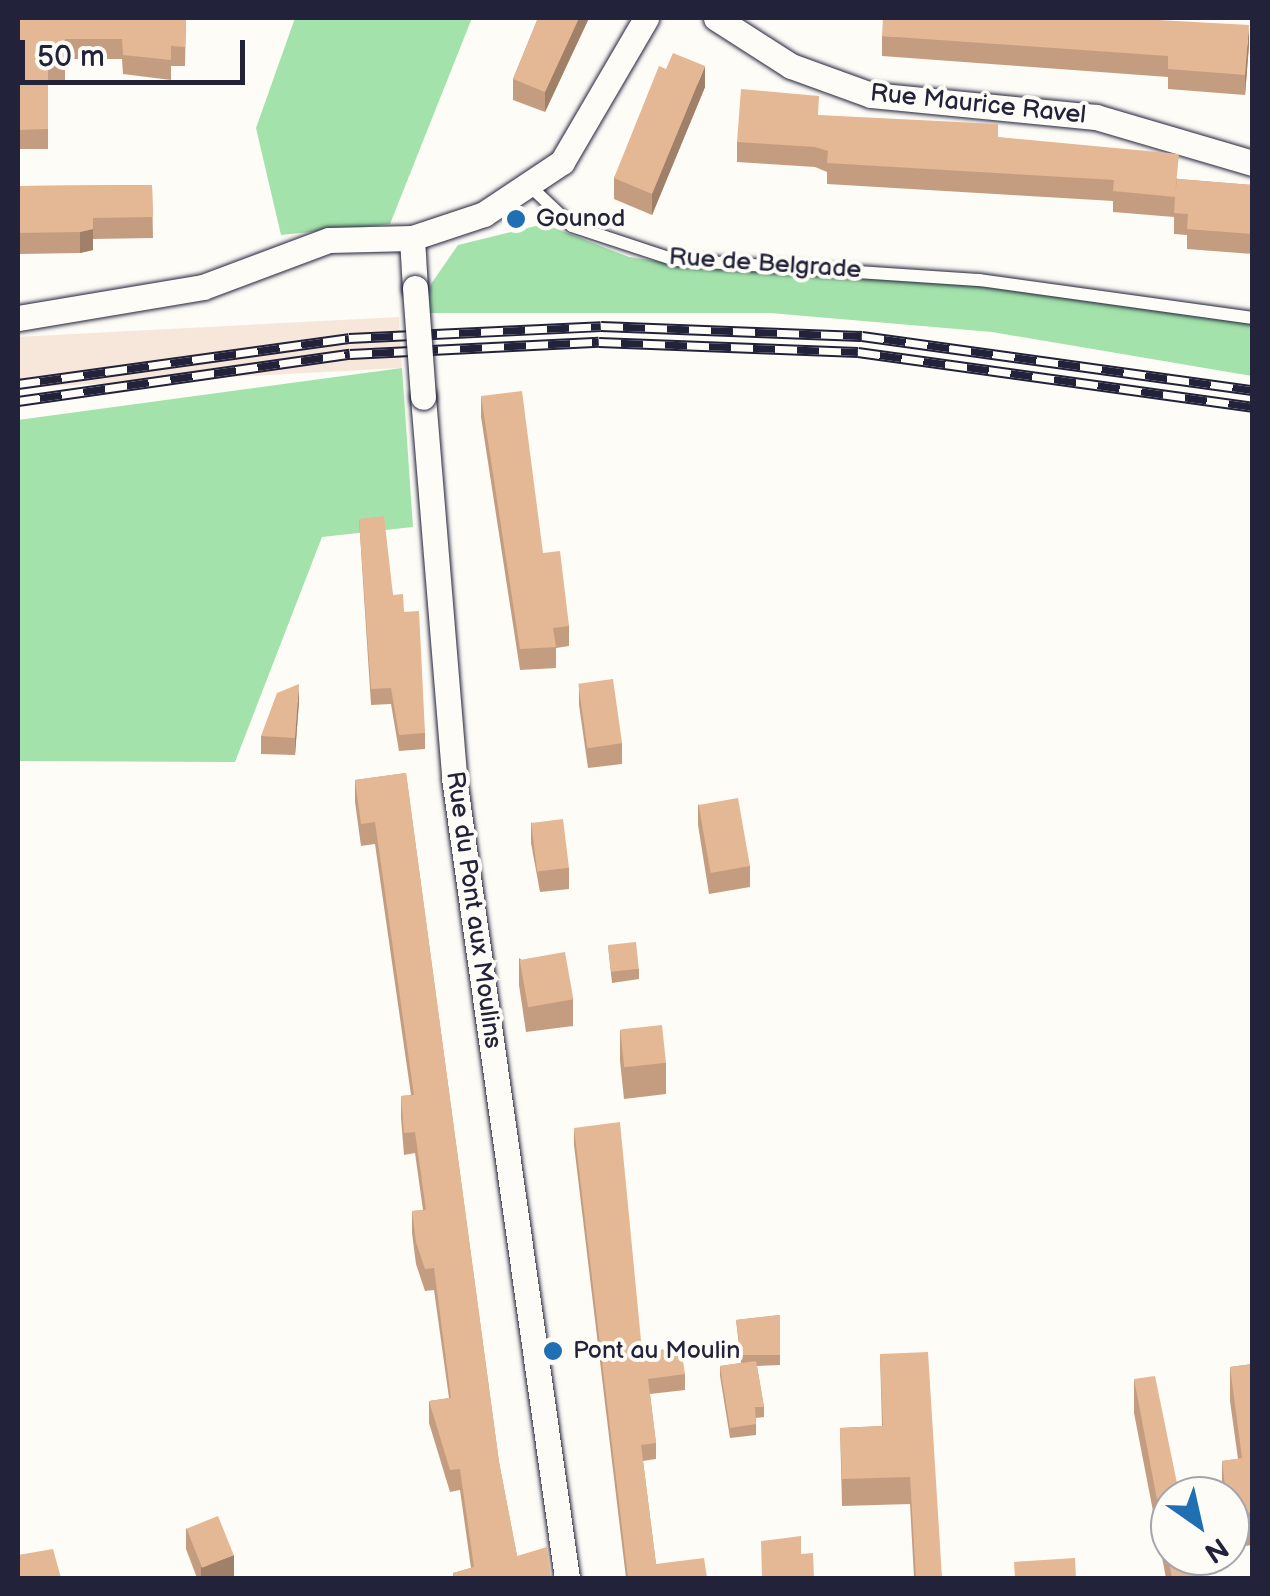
<!DOCTYPE html>
<style>
body{margin:0}
#map{position:relative;width:1270px;height:1596px;overflow:hidden;background:#fdfcf7;font-family:"Balsamiq Sans",sans-serif}
div>[style]{position:absolute}
.built>*{inset:0;background:#f6e7da;transform-origin:0 0}
.green>*{inset:0;background:#a3e2ab}
.roads{filter:drop-shadow(0 0 2px #22223b) drop-shadow(0 0 2px #22223b)}
.lane>*{height:12px;margin:-6px;padding:0 6px;transform-origin:6px;border-radius:6px;background:#fdfcf7}
.street>*{height:25px;margin:-12.5px;padding:0 12.5px;transform-origin:12.5px;border-radius:12.5px;background:#fdfcf7}
.rail>*{height:11px;margin-top:-5.5px;transform-origin:0;background:repeating-linear-gradient(90deg,#fdfcf7 0 22px,#22223b 0 44px);box-sizing:border-box;border-block:2px solid #22223b}
.bridges{filter:drop-shadow(0 0 2px #22223b) drop-shadow(0 0 2px #22223b)}
.street-bridge>*{height:25px;margin:-12.5px;padding:0 12.5px;transform-origin:12.5px;border-radius:12.5px;background:#fdfcf7}
.wall>*{inset:0;background:#c49d80}
.shaded-wall>*{inset:0;background:#a08068}
.building>*{inset:0;background:#e4b795;transform-origin:0 0}
.dots>*{width:28px;height:28px;translate:-50% -50%;box-sizing:border-box;border:5px solid #fdfcf7;border-radius:50%}
span{translate:-50% -50%;white-space:nowrap;text-align:center;line-height:1.15;-webkit-text-stroke:8px #fdfcf7;paint-order:stroke}
.street-label{font-size:25px;color:#22223b}
.poi-label{font-size:25px;color:#22223b}
.left{translate:0 -50%;text-align:left}
.frame{position:absolute;inset:0;border:20px solid #22223b;pointer-events:none}
.north{position:absolute;left:1150px;top:1476px;width:100px;height:100px;box-sizing:border-box;background:#fdfcf7;border:2px solid #a5a5ac;border-radius:50%;rotate:146deg;font-size:28px;font-weight:700;line-height:40px;text-align:center;color:#22223b}
.north::after{content:'';display:block;margin:auto;width:35px;height:45px;background:#1f6fb2;clip-path:polygon(50% 0,100% 100%,50% 72%,0 100%)}
.scale{position:absolute;left:20px;top:40px;width:225px;height:45px;box-sizing:border-box;border:5px solid #22223b;border-top:0;padding-left:12px;font-size:30px;line-height:35px;white-space:nowrap;color:#22223b;-webkit-text-stroke:8px #fdfcf7;paint-order:stroke}
</style>
<div id="map">
<div class="built">
<i style="left:399px;top:317px;width:51px;height:384px;rotate:87deg"></i>
</div>
<div class="green">
<i style="clip-path:polygon(295px 18px,472px 18px,390px 224px,281px 235px,256px 128px)"></i>
<i style="clip-path:polygon(544px 224px,629px 257px,708px 269px,979px 286px,1252px 324px,1252px 376px,992px 332px,770px 313px,427px 313px,431px 284px,458px 245px)"></i>
<i style="clip-path:polygon(402px 368px,413px 527px,322px 537px,235px 762px,18px 761px,18px 420px)"></i>
</div>
<div class="roads">
<div class="lane">
<i style="left:532px;top:188px;width:55px;rotate:43.5deg"></i>
<i style="left:572px;top:226px;width:108px;rotate:18.3deg"></i>
<i style="left:675px;top:260px;width:305px;rotate:3.8deg"></i>
<i style="left:979px;top:280px;width:276px;rotate:7.9deg"></i>
</div>
<div class="street">
<i style="left:716px;top:18px;width:89px;rotate:32.6deg"></i>
<i style="left:791px;top:66px;width:85px;rotate:19.9deg"></i>
<i style="left:871px;top:95px;width:226px;rotate:5.6deg"></i>
<i style="left:1096px;top:117px;width:163px;rotate:16.4deg"></i>
<i style="left:412px;top:238px;width:50px;rotate:86.6deg"></i>
<i style="left:18px;top:318px;width:188px;rotate:-9.5deg"></i>
<i style="left:203px;top:287px;width:134px;rotate:-20.5deg"></i>
<i style="left:329px;top:240px;width:83px;rotate:-1.4deg"></i>
<i style="left:412px;top:238px;width:76px;rotate:-18.4deg"></i>
<i style="left:484px;top:214px;width:94px;rotate:-33.7deg"></i>
<i style="left:562px;top:162px;width:167px;rotate:-59.7deg"></i>
<i style="left:423px;top:397px;width:382px;rotate:85.3deg"></i>
<i style="left:454px;top:778px;width:808px;rotate:81.96deg"></i>
</div>
</div>
<div class="rail">
<i style="left:18px;top:384px;width:334px;rotate:-7.9deg"></i>
<i style="left:349px;top:338px;width:252px;rotate:-2.7deg"></i>
<i style="left:601px;top:326px;width:261px;rotate:2.2deg"></i>
<i style="left:862px;top:336px;width:394px;rotate:7.9deg"></i>
<i style="left:18px;top:401px;width:335px;rotate:-8.1deg"></i>
<i style="left:350px;top:354px;width:249px;rotate:-2.8deg"></i>
<i style="left:599px;top:342px;width:259px;rotate:2.2deg"></i>
<i style="left:858px;top:352px;width:398px;rotate:7.9deg"></i>
</div>
<div class="bridges">
<div class="street-bridge">
<i style="left:415px;top:288px;width:109px;rotate:85.8deg"></i>
</div>
</div>
<div class="wall">
<i style="clip-path:polygon(18px 18px,186px 18px,185px 66px,171px 66px,171px 80px,123px 74px,122px 59px,65px 59px,65px 84px,48px 84px,48px 149px,18px 149px)"></i>
<i style="clip-path:polygon(538px 18px,589px 18px,545px 112px,513px 100px,513px 79px)"></i>
<i style="clip-path:polygon(882px 36px,1249px 45px,1245px 95px,1168px 89px,1168px 77px,882px 56px)"></i>
<i style="clip-path:polygon(666px 69px,705px 87px,652px 215px,614px 199px,614px 178px)"></i>
<i style="clip-path:polygon(819px 115px,998px 137px,1179px 179px,1252px 185px,1252px 254px,1187px 249px,1187px 235px,1174px 234px,1174px 217px,1113px 212px,1113px 201px,827px 184px,827px 172px,815px 167px,737px 162px,737px 142px)"></i>
<i style="clip-path:polygon(152px 185px,153px 238px,93px 239px,93px 250px,80px 253px,18px 254px,18px 186px)"></i>
<i style="clip-path:polygon(481px 396px,543px 553px,569px 626px,569px 646px,556px 648px,556px 668px,520px 670px,481px 417px)"></i>
<i style="clip-path:polygon(359px 519px,393px 595px,404px 612px,425px 733px,425px 749px,399px 751px,391px 704px,371px 705px)"></i>
<i style="clip-path:polygon(579px 685px,622px 743px,622px 764px,588px 768px,579px 705px)"></i>
<i style="clip-path:polygon(299px 701px,295px 755px,261px 754px,261px 736px)"></i>
<i style="clip-path:polygon(406px 773px,499px 1462px,517px 1556px,551px 1578px,453px 1578px,453px 1573px,471px 1568px,460px 1490px,450px 1492px,429px 1423px,429px 1401px,449px 1398px,434px 1290px,425px 1291px,416px 1264px,412px 1233px,412px 1211px,423px 1210px,415px 1153px,404px 1155px,401px 1118px,401px 1096px,411px 1095px,375px 844px,361px 846px,355px 802px,355px 780px)"></i>
<i style="clip-path:polygon(698px 804px,750px 866px,750px 887px,709px 894px,698px 825px)"></i>
<i style="clip-path:polygon(531px 822px,569px 868px,569px 889px,540px 892px,531px 843px)"></i>
<i style="clip-path:polygon(608px 946px,639px 969px,639px 979px,612px 983px)"></i>
<i style="clip-path:polygon(519px 958px,573px 999px,573px 1026px,526px 1032px,519px 985px)"></i>
<i style="clip-path:polygon(620px 1030px,666px 1063px,666px 1094px,624px 1099px,620px 1061px)"></i>
<i style="clip-path:polygon(574px 1128px,642px 1351px,685px 1374px,685px 1390px,650px 1394px,656px 1443px,656px 1459px,643px 1461px,656px 1564px,707px 1578px,626px 1578px,574px 1145px)"></i>
<i style="clip-path:polygon(780px 1315px,780px 1365px,757px 1366px,764px 1407px,764px 1417px,756px 1418px,756px 1435px,730px 1438px,720px 1376px,720px 1366px,741px 1363px,736px 1320px)"></i>
<i style="clip-path:polygon(880px 1354px,942px 1578px,914px 1578px,910px 1504px,842px 1506px,840px 1428px,882px 1426px)"></i>
<i style="clip-path:polygon(1252px 1364px,1252px 1545px,1230px 1548px,1230px 1496px,1170px 1496px,1199px 1578px,1166px 1578px,1134px 1413px,1134px 1379px,1179px 1493px,1222px 1487px,1222px 1461px,1238px 1459px,1230px 1401px,1230px 1367px)"></i>
<i style="clip-path:polygon(186px 1528px,234px 1576px,226px 1578px,197px 1578px,186px 1549px)"></i>
</div>
<div class="shaded-wall">
<i style="clip-path:polygon(579px 18px,589px 18px,545px 112px,545px 92px)"></i>
<i style="clip-path:polygon(1249px 25px,1249px 45px,1245px 95px,1245px 75px)"></i>
<i style="clip-path:polygon(705px 66px,705px 87px,652px 215px,652px 194px)"></i>
<i style="clip-path:polygon(93px 229px,93px 250px,80px 253px,80px 232px)"></i>
<i style="clip-path:polygon(299px 684px,299px 701px,295px 755px,295px 738px)"></i>
<i style="clip-path:polygon(234px 1555px,234px 1576px,226px 1578px,201px 1578px,201px 1567px)"></i>
</div>
<div class="building">
<i style="clip-path:polygon(18px 18px,186px 18px,185px 47px,171px 46px,171px 60px,123px 55px,122px 39px,65px 39px,65px 64px,48px 64px,48px 129px,18px 130px)"></i>
<i style="clip-path:polygon(538px 18px,579px 18px,545px 92px,513px 79px)"></i>
<i style="clip-path:polygon(883px 18px,1121px 18px,1249px 25px,1245px 75px,1168px 69px,1168px 56px,882px 36px)"></i>
<i style="clip-path:polygon(673px 53px,705px 66px,652px 194px,614px 178px,659px 66px,666px 69px)"></i>
<i style="clip-path:polygon(741px 89px,819px 96px,818px 115px,998px 124px,998px 137px,1179px 154px,1175px 195px,1177px 179px,1252px 185px,1252px 234px,1187px 229px,1188px 214px,1174px 213px,1175px 197px,1113px 191px,1114px 180px,827px 163px,828px 151px,815px 147px,737px 142px)"></i>
<i style="clip-path:polygon(152px 185px,153px 217px,93px 218px,93px 229px,80px 232px,18px 233px,18px 186px)"></i>
<i style="clip-path:polygon(522px 391px,543px 553px,560px 551px,569px 626px,553px 628px,556px 647px,520px 649px,481px 396px)"></i>
<i style="clip-path:polygon(384px 516px,393px 595px,403px 594px,404px 612px,419px 611px,425px 733px,399px 735px,391px 688px,371px 689px,359px 519px)"></i>
<i style="left:613px;top:679px;width:65px;height:35px;rotate:82deg"></i>
<i style="clip-path:polygon(299px 684px,295px 738px,261px 736px,277px 693px)"></i>
<i style="clip-path:polygon(406px 773px,499px 1462px,517px 1556px,547px 1547px,551px 1578px,454px 1578px,453px 1573px,474px 1567px,460px 1469px,450px 1470px,429px 1401px,451px 1398px,434px 1268px,425px 1269px,416px 1242px,412px 1211px,426px 1210px,415px 1132px,404px 1133px,401px 1096px,414px 1095px,375px 822px,361px 824px,355px 780px)"></i>
<i style="left:738px;top:798px;width:69px;height:40px;rotate:80deg"></i>
<i style="left:563px;top:819px;width:49px;height:32px;rotate:83deg"></i>
<i style="left:636px;top:942px;width:27px;height:28px;rotate:84deg"></i>
<i style="left:565px;top:952px;width:48px;height:46px;rotate:80deg"></i>
<i style="left:662px;top:1025px;width:38px;height:42px;rotate:84deg"></i>
<i style="clip-path:polygon(620px 1122px,642px 1351px,681px 1348px,685px 1374px,648px 1379px,656px 1443px,641px 1445px,656px 1564px,704px 1558px,707px 1578px,628px 1578px,574px 1128px)"></i>
<i style="clip-path:polygon(780px 1315px,780px 1355px,741px 1355px,736px 1320px)"></i>
<i style="clip-path:polygon(928px 1352px,942px 1578px,916px 1578px,910px 1477px,842px 1479px,840px 1428px,883px 1426px,880px 1354px)"></i>
<i style="clip-path:polygon(756px 1361px,764px 1407px,755px 1407px,756px 1424px,730px 1428px,720px 1366px)"></i>
<i style="clip-path:polygon(1252px 1364px,1252px 1512px,1230px 1515px,1230px 1496px,1170px 1496px,1170px 1556px,1194px 1556px,1199px 1578px,1172px 1578px,1134px 1379px,1155px 1376px,1179px 1493px,1225px 1486px,1222px 1461px,1242px 1458px,1230px 1367px)"></i>
<i style="left:218px;top:1516px;width:42px;height:34px;rotate:68deg"></i>
<i style="clip-path:polygon(801px 1536px,801px 1554px,813px 1553px,814px 1578px,762px 1578px,761px 1541px)"></i>
<i style="clip-path:polygon(53px 1549px,61px 1578px,18px 1578px,18px 1555px)"></i>
<i style="clip-path:polygon(1075px 1558px,1076px 1578px,1015px 1578px,1014px 1562px)"></i>
</div>
<div class="dots">
<i style="left:516px;top:219px;background:#1f6fb2"></i>
<i style="left:553px;top:1351px;background:#1f6fb2"></i>
</div>
<div class="street-label">
<span style="left:978px;top:105px;rotate:6deg">Rue Maurice Ravel</span>
<span style="left:765px;top:264px;rotate:4deg">Rue de Belgrade</span>
<span style="left:473px;top:910px;rotate:82deg">Rue du Pont aux Moulins</span>
</div>
<div class="poi-label">
<span class="left" style="left:536px;top:219px">Gounod</span>
<span class="left" style="left:573px;top:1351px">Pont au Moulin</span>
</div>
<div class="frame"></div>
<div class="north">N</div>
<div class="scale">50 m</div>
</div>
